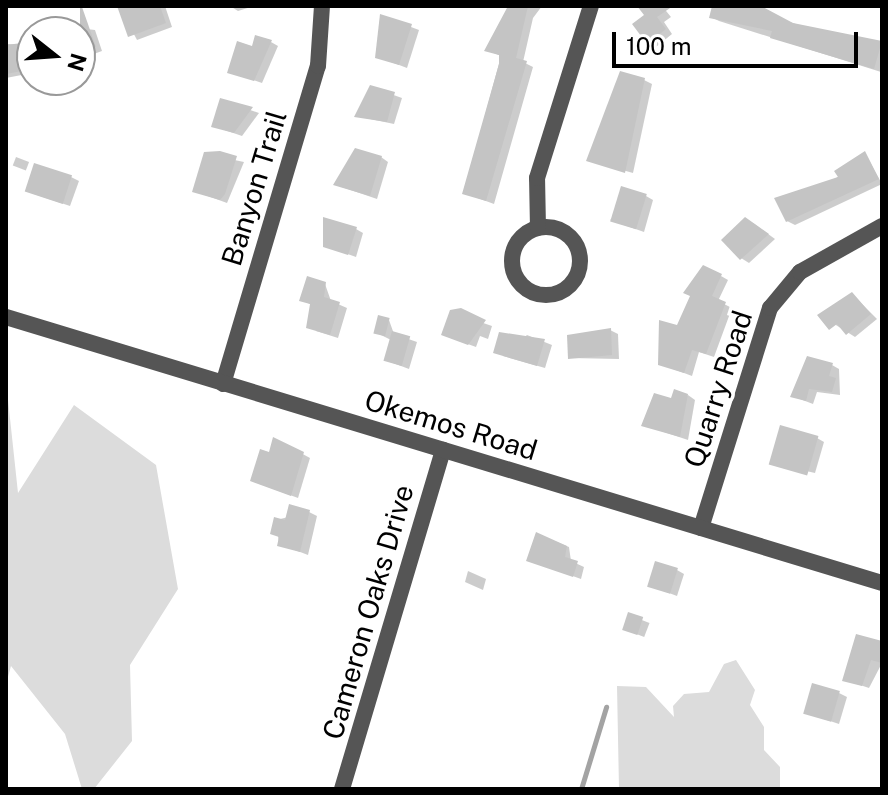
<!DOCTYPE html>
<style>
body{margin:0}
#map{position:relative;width:888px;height:795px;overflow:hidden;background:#fff;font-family:"Public Sans",sans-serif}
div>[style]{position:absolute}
.green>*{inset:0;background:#dcdcdc}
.shadow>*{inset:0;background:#0003;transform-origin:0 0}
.stream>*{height:5px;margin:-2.5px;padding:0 2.5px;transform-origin:2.5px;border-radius:2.5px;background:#a3a3a3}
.building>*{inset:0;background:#c4c4c4;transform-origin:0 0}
.minor>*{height:16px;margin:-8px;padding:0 8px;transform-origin:8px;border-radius:8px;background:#555}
.minor>.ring{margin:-8px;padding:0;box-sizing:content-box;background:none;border:16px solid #555;border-radius:50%}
.tertiary>*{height:16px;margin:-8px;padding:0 8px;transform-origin:8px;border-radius:8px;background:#555}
span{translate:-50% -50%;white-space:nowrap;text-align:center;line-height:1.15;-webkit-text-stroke:7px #fff;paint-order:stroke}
.street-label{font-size:28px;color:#000}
.frame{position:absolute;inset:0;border:8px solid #000;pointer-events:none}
.north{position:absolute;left:16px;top:16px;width:80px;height:80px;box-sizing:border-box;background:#fff;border:2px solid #999;border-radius:50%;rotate:107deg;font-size:22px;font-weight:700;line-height:32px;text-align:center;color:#000}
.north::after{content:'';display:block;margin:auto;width:28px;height:36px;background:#000;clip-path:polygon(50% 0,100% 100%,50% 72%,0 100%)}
.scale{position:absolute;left:612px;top:32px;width:246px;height:36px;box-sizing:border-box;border:4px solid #000;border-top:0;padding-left:10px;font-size:24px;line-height:28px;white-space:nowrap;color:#000;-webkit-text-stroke:6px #fff;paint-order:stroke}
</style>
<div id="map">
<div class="green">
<i style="clip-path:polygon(6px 381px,18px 493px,74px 405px,156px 465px,178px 589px,130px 665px,132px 741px,94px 789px,82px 789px,65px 734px,11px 666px,6px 684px)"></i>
<i style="clip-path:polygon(736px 660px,755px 690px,750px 705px,764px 727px,764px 750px,780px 767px,780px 789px,619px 789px,617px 686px,646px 687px,674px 717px,673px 706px,684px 694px,709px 692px,724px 664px)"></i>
</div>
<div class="shadow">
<i style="clip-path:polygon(119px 6px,165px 6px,172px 27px,137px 40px)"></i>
<i style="clip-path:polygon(230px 6px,254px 6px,238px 11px)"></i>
<i style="clip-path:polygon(510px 6px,542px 6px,533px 18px,523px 62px,533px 67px,494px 204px,464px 193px,501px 56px,487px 50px)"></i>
<i style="clip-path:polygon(648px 6px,662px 6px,671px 17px,664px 22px,672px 34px,656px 47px,648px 42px)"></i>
<i style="clip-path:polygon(715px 6px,745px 6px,832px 37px,881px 43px,881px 72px,719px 21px,711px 17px)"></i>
<i style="clip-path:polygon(382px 16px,419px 30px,407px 68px,378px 57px)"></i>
<i style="clip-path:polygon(61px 26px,95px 30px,102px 51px,80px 59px,80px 32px)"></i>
<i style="clip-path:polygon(271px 42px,278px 46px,262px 83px,230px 72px)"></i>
<i style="clip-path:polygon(6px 44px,32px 45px,32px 73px,6px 78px)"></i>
<i style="clip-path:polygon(644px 80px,652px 84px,633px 173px,594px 162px)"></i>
<i style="clip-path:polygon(371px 87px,402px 98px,394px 124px,356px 116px)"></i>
<i style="clip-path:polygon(221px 100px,259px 113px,242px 136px,213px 126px)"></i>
<i style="clip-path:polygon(865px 153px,882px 184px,795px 225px,787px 221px)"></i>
<i style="clip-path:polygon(206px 154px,244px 162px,227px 203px,194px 191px)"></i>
<i style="left:16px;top:157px;width:14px;height:9px;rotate:21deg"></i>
<i style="clip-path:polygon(381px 157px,388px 162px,377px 199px,336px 185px)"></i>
<i style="clip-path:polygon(71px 177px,79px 181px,70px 206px,34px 194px)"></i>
<i style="clip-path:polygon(646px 196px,653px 200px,644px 232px,610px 220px)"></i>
<i style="clip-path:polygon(753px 223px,775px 239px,749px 263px,741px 258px)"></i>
<i style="clip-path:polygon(356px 229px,363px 233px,356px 257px,325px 246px)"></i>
<i style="clip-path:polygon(721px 276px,728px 280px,718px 301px,732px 308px,714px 357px,699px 352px,692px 376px,660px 364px,661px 322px,678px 327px)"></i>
<i style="clip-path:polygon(325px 284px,331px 301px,347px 308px,338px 338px,316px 331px,312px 305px,302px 300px)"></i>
<i style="clip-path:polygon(852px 294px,877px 319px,855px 337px,820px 315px)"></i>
<i style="clip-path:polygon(451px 312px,492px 326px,488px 339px,480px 336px,476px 347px,451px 338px)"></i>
<i style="clip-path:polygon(389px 320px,394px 334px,417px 342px,409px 369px,385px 360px,391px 340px,375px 332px)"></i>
<i style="clip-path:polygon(610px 330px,618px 334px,619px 359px,570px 358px)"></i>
<i style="clip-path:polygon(527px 335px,552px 345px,545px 368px,503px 356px)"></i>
<i style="clip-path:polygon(832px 365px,839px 369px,840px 395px,817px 392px,813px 404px,792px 396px)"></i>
<i style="clip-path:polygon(688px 395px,695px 400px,688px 440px,643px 425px)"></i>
<i style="clip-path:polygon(817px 438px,824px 442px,815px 473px,771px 463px)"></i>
<i style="clip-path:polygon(275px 439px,310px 458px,298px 498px,260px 484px)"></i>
<i style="clip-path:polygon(309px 512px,317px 516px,308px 555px,279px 544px,276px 520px)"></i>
<i style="clip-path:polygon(537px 534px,569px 547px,571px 561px,584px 567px,581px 579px,528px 560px)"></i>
<i style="clip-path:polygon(677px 570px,684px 574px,677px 596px,650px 586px)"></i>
<i style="clip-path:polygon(468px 571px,486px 579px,483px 590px,465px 582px)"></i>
<i style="left:629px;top:615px;width:22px;height:15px;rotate:21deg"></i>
<i style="clip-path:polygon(882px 642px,882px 663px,869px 688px,845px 680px)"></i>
<i style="clip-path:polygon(839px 693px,847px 697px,839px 724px,806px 713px)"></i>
</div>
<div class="stream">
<i style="left:581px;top:789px;width:86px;rotate:-73deg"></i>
</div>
<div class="building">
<i style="clip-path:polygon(117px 6px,160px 6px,166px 23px,128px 37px)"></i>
<i style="clip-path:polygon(508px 6px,528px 6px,516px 58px,527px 61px,486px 201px,462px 194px,499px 64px,499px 55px,484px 51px)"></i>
<i style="clip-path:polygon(637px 6px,673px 6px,657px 17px,666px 29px,647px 44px,632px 24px,644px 15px)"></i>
<i style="clip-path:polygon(712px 6px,761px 6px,793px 23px,882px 41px,874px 69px,770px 38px,772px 31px,709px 18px)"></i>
<i style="clip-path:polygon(82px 7px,96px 47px,80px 53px,80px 7px)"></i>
<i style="clip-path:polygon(380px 14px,412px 24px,399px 65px,375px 58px)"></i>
<i style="clip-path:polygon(255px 35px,272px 40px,254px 81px,227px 73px,237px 41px,252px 46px)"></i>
<i style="clip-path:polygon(30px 42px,32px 69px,6px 74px,6px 45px)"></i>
<i style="clip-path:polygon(620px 71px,645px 78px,625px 173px,586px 161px)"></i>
<i style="clip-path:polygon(370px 85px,395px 92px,387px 122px,354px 117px)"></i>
<i style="clip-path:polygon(220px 98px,253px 107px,234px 133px,211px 127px)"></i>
<i style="clip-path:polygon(355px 148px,382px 156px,370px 196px,333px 185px)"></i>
<i style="clip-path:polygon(220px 151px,237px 156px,225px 194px,220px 200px,192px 192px,204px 152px)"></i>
<i style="clip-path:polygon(865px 151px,879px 179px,786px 222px,774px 198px,838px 177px,834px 171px)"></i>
<i style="left:34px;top:163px;width:40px;height:30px;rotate:18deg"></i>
<i style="left:621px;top:186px;width:27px;height:37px;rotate:17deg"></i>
<i style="clip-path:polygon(323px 217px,357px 227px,348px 255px,323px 247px)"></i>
<i style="clip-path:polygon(745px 217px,769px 234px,740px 260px,721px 240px)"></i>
<i style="clip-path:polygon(703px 265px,722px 274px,712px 296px,726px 302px,706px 354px,692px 350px,684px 373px,658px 365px,659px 320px,677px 325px,690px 296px,683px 293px)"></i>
<i style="clip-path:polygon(307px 276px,326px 282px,324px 297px,340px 302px,330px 335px,306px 328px,310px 304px,299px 301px)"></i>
<i style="clip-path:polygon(852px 292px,871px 314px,846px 335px,837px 324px,829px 330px,817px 315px)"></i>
<i style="clip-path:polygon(461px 308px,486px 320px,468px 345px,441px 335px,450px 310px)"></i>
<i style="left:378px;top:315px;width:12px;height:19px;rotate:14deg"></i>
<i style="clip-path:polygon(611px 328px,612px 355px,568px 359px,567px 335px)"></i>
<i style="left:392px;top:331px;width:19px;height:31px;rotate:16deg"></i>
<i style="clip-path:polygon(499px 332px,545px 339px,537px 366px,493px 353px)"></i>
<i style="clip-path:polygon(807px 356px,833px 363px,829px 376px,836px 378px,832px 392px,809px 389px,806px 401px,790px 397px)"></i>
<i style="clip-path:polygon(674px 389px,688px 394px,680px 437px,641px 426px,654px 393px,671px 398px)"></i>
<i style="left:780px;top:425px;width:40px;height:41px;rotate:16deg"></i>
<i style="clip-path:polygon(273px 437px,304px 452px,291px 496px,250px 481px,260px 449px,269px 452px)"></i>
<i style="clip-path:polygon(289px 504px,310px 510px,300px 552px,277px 546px,279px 537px,270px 534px,274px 517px,285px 520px)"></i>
<i style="clip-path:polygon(536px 532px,567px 546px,565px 557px,578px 561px,573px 577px,526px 561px)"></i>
<i style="left:655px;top:561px;width:24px;height:27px;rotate:17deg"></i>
<i style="left:628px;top:612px;width:16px;height:19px;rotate:18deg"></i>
<i style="clip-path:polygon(856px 634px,882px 641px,882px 663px,871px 660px,862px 686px,842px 681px)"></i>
<i style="left:812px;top:683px;width:29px;height:32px;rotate:16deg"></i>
</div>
<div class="minor">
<i class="ring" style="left:512px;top:227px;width:52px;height:52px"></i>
<i style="left:538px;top:228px;width:50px;rotate:-91.1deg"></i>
<i style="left:537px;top:178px;width:180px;rotate:-72.6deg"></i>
<i style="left:223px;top:384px;width:332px;rotate:-73.4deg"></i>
<i style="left:318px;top:66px;width:60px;rotate:-86.2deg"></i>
<i style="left:701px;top:528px;width:231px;rotate:-72.6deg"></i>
<i style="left:770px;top:308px;width:47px;rotate:-50.2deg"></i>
<i style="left:800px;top:272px;width:94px;rotate:-29.3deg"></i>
<i style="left:342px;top:789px;width:354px;rotate:-73.4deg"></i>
</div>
<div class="tertiary">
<i style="left:6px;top:317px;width:915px;rotate:16.89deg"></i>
</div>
<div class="street-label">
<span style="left:254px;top:188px;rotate:-73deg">Banyon Trail</span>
<span style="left:718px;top:389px;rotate:-72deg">Quarry Road</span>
<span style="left:451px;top:425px;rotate:17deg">Okemos Road</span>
<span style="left:368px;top:612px;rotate:-74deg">Cameron Oaks Drive</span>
</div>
<div class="frame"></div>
<div class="north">N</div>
<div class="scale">100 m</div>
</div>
